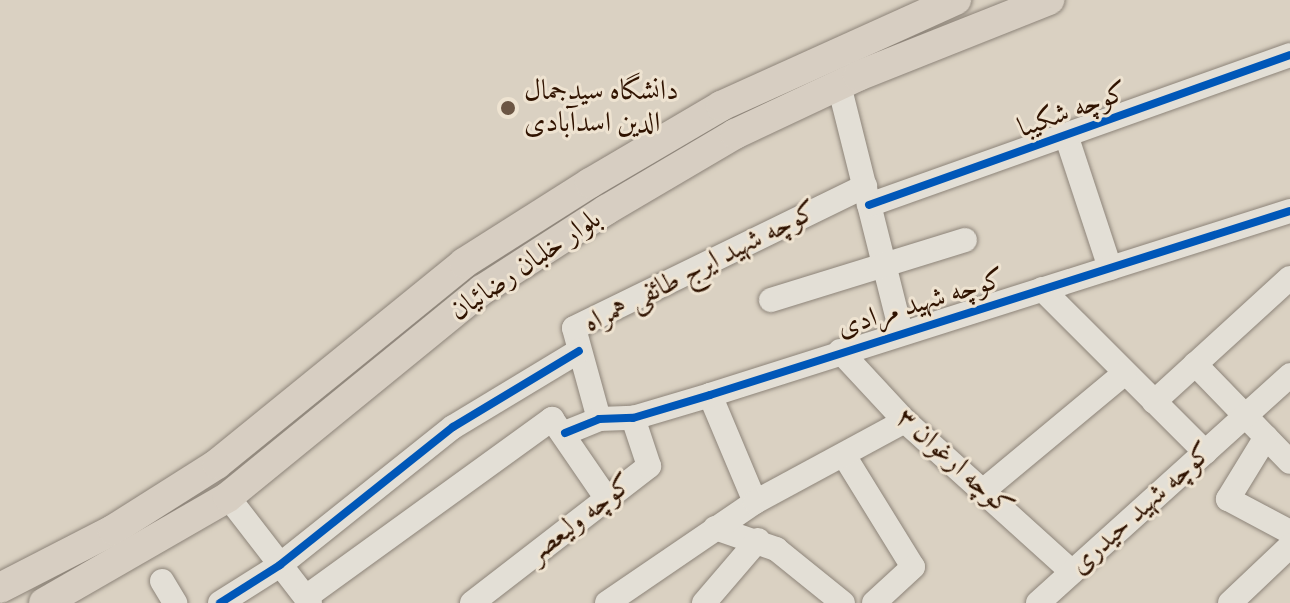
<!DOCTYPE html>
<meta charset="utf-8">
<style>
body{margin:0}
#map{position:relative;width:1290px;height:603px;overflow:hidden;background:#dad1c2;font-family:"Sorts Mill Goudy",Amiri,serif}
div>[style]{position:absolute}
.roads{filter:drop-shadow(0 0 2px #8d8479) drop-shadow(0 0 2px #8d8479)}
.minor>*{height:24px;margin:-12px;padding:0 12px;transform-origin:12px;border-radius:12px;background:#e3dfd6}
.major>*{height:30px;margin:-15px;padding:0 15px;transform-origin:15px;border-radius:15px;background:#d7cec2}
.cycleway>*{height:8px;margin:-4px;padding:0 4px;transform-origin:4px;border-radius:4px;background:#0057b8}
.dots>*{width:22px;height:22px;translate:-50% -50%;box-sizing:border-box;border:4px solid #eee3d1;border-radius:50%}
span{translate:-50% -50%;white-space:nowrap;text-align:center;line-height:1.15;-webkit-text-stroke:6px #eee3d1;paint-order:stroke}
.poi-label{font-size:28px;color:#301300}
.left{translate:0 -50%;text-align:left}
.street-label{font-size:28px;color:#301300}
</style>
<div id="map">
<div class="roads">
<div class="minor">
<i style="left:839px;top:85px;width:255px;rotate:75.9deg"></i>
<i style="left:1067px;top:138px;width:137px;rotate:71.7deg"></i>
<i style="left:869px;top:205px;width:447px;rotate:-19.6deg"></i>
<i style="left:1042px;top:289px;width:231px;rotate:45deg"></i>
<i style="left:771px;top:300px;width:203px;rotate:-17.2deg"></i>
<i style="left:840px;top:351px;width:96px;rotate:47.1deg"></i>
<i style="left:905px;top:421px;width:225px;rotate:42.1deg"></i>
<i style="left:1195px;top:364px;width:136px;rotate:45.9deg"></i>
<i style="left:710px;top:395px;width:116px;rotate:67.2deg"></i>
<i style="left:1154px;top:402px;width:184px;rotate:-42.4deg"></i>
<i style="left:599px;top:419px;width:94px;rotate:-105.4deg"></i>
<i style="left:574px;top:328px;width:324px;rotate:-26deg"></i>
<i style="left:565px;top:433px;width:37px;rotate:-22deg"></i>
<i style="left:599px;top:419px;width:34px;rotate:-2deg"></i>
<i style="left:633px;top:418px;width:80px;rotate:-16.6deg"></i>
<i style="left:710px;top:395px;width:608px;rotate:-17.6deg"></i>
<i style="left:1266px;top:437px;width:73px;rotate:121.5deg"></i>
<i style="left:1228px;top:499px;width:70px;rotate:28deg"></i>
<i style="left:845px;top:457px;width:129px;rotate:58.3deg"></i>
<i style="left:913px;top:567px;width:53px;rotate:137.3deg"></i>
<i style="left:984px;top:490px;width:183px;rotate:-39.7deg"></i>
<i style="left:228px;top:497px;width:134px;rotate:52.3deg"></i>
<i style="left:715px;top:528px;width:65px;rotate:19deg"></i>
<i style="left:776px;top:549px;width:86px;rotate:38.9deg"></i>
<i style="left:162px;top:581px;width:26px;rotate:59deg"></i>
<i style="left:306px;top:597px;width:304px;rotate:-35.9deg"></i>
<i style="left:552px;top:419px;width:97px;rotate:55.5deg"></i>
<i style="left:220px;top:603px;width:71px;rotate:-32.3deg"></i>
<i style="left:280px;top:565px;width:221px;rotate:-38.6deg"></i>
<i style="left:453px;top:427px;width:147px;rotate:-31.1deg"></i>
<i style="left:472px;top:603px;width:224px;rotate:-37.7deg"></i>
<i style="left:649px;top:466px;width:51px;rotate:-108.4deg"></i>
<i style="left:607px;top:603px;width:179px;rotate:-34.3deg"></i>
<i style="left:755px;top:502px;width:170px;rotate:-28.4deg"></i>
<i style="left:704px;top:603px;width:83px;rotate:-49.4deg"></i>
<i style="left:1038px;top:603px;width:340px;rotate:-42.1deg"></i>
<i style="left:1230px;top:603px;width:83px;rotate:-43.5deg"></i>
</div>
<div class="major">
<i style="left:0;top:588px;width:127px;rotate:-27.2deg"></i>
<i style="left:113px;top:530px;width:123px;rotate:-32.4deg"></i>
<i style="left:217px;top:464px;width:318px;rotate:-39.1deg"></i>
<i style="left:464px;top:263px;width:149px;rotate:-32.4deg"></i>
<i style="left:590px;top:183px;width:152px;rotate:-30.4deg"></i>
<i style="left:721px;top:106px;width:258px;rotate:-24.3deg"></i>
<i style="left:44px;top:603px;width:212px;rotate:-29.9deg"></i>
<i style="left:228px;top:497px;width:328px;rotate:-39.2deg"></i>
<i style="left:482px;top:290px;width:148px;rotate:-32.8deg"></i>
<i style="left:606px;top:210px;width:150px;rotate:-30.5deg"></i>
<i style="left:735px;top:134px;width:136px;rotate:-25.2deg"></i>
<i style="left:858px;top:76px;width:206px;rotate:-21.7deg"></i>
</div>
</div>
<div class="cycleway">
<i style="left:869px;top:205px;width:447px;rotate:-19.6deg"></i>
<i style="left:565px;top:433px;width:37px;rotate:-22deg"></i>
<i style="left:599px;top:419px;width:34px;rotate:-2deg"></i>
<i style="left:633px;top:418px;width:80px;rotate:-16.6deg"></i>
<i style="left:710px;top:395px;width:608px;rotate:-17.6deg"></i>
<i style="left:220px;top:603px;width:71px;rotate:-32.3deg"></i>
<i style="left:280px;top:565px;width:221px;rotate:-38.6deg"></i>
<i style="left:453px;top:427px;width:147px;rotate:-31.1deg"></i>
</div>
<div class="dots">
<i style="left:508px;top:108px;background:#6c5644"></i>
</div>
<div class="poi-label">
<span class="left" style="left:524px;top:108px">دانشگاه سیدجمال<br>الدین اسدآبادی</span>
</div>
<div class="street-label">
<span style="left:1073px;top:111px;rotate:-20deg">کوچه شکیبا</span>
<span style="left:526px;top:266px;rotate:-34deg">بلوار خلبان رضائیان</span>
<span style="left:701px;top:268px;rotate:-27deg">کوچه شهید ایرج طائفی همراه</span>
<span style="left:921px;top:304px;rotate:-17deg">کوچه شهید مرادی</span>
<span style="left:954px;top:463px;rotate:42deg">کوچه ارغوان ۳</span>
<span style="left:1142px;top:509px;rotate:-42deg">کوچه شهید حیدری</span>
<span style="left:581px;top:519px;rotate:-38deg">کوچه ولیعصر</span>
</div>
</div>
